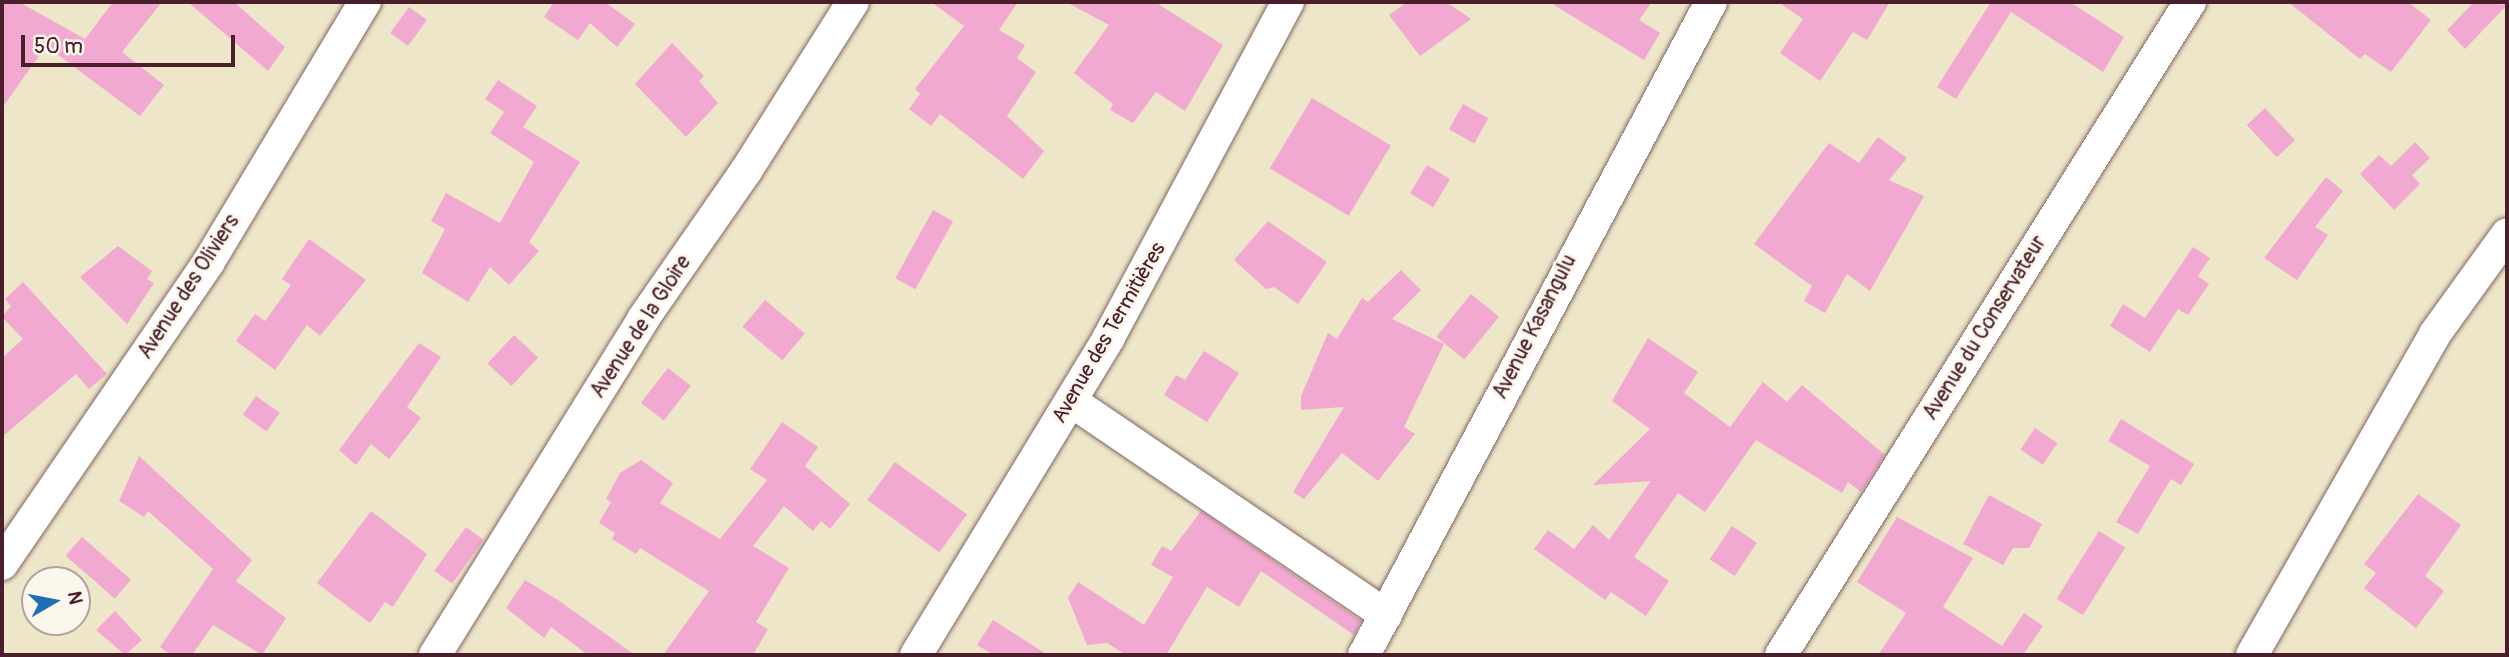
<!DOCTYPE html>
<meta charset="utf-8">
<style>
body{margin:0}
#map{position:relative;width:2509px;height:657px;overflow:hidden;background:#ede6c8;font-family:Pangolin,sans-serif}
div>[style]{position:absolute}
.building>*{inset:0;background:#f2a9d1;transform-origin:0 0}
.roads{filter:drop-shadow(0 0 2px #836562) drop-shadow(0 0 2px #836562)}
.minor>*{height:32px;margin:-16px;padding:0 16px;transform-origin:16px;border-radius:16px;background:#fff}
span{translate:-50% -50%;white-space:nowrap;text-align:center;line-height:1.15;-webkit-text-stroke:6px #fbf7ec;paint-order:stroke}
.street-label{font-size:21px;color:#4a1f2b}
.frame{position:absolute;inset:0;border:4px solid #4a1f2b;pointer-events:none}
.north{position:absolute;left:21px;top:566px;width:70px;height:70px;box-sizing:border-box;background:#fbf7ec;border:2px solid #b4a19f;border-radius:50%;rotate:80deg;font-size:19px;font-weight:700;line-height:28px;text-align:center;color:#4a1f2b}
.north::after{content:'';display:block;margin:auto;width:24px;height:32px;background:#1f6fb2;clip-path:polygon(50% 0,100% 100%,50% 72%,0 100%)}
.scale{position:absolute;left:21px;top:35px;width:214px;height:32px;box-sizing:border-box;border:4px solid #4a1f2b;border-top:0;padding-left:9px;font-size:21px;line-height:24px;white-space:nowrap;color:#4a1f2b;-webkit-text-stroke:5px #fbf7ec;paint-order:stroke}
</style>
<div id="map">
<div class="building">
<i style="clip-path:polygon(2px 2px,19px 2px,85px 39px,113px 2px,162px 2px,122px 52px,164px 85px,140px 116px,46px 46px,2px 108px)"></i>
<i style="clip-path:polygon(188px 2px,234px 2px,285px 47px,268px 71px)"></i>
<i style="clip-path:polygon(554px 2px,605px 2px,635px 24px,617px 47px,590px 23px,578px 40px,544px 17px)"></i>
<i style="clip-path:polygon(931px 2px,1018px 2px,999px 30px,1025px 45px,1017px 58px,1036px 72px,1007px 116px,1044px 151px,1023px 179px,940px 114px,931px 126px,909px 109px,920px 94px,915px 89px,964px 26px)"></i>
<i style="clip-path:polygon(1066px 2px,1155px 2px,1223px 45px,1185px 111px,1156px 92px,1133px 123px,1110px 110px,1113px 104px,1074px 73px,1109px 25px)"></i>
<i style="clip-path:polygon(1407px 2px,1446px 2px,1471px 19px,1420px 56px,1389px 15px)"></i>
<i style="clip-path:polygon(1549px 2px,1652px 2px,1639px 20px,1660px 33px,1644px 60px)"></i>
<i style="clip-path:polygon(1778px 2px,1890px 2px,1867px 40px,1853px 32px,1820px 81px,1780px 53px,1803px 19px)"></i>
<i style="clip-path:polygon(1991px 2px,2070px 2px,2124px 37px,2103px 72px,2011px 12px,1956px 99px,1937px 87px)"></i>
<i style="clip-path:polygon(2288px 2px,2408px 2px,2431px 20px,2391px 72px,2365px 54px,2360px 59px)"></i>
<i style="clip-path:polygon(2474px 2px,2507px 5px,2465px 49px,2447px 30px)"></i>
<i style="left:409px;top:7px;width:22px;height:32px;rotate:36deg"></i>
<i style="clip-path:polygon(672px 43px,704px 76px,699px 81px,718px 103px,686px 137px,635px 84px)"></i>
<i style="clip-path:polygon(498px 80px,537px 106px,523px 127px,580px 162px,529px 242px,539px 251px,509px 285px,490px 267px,468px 302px,422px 273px,445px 229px,431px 221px,446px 193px,500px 223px,534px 162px,490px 133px,504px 112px,485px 99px)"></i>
<i style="left:1312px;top:98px;width:92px;height:82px;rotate:31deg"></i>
<i style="left:1463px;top:104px;width:29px;height:29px;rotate:29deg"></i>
<i style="left:2265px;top:108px;width:44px;height:25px;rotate:47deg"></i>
<i style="clip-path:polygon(1878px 137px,1907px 158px,1889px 180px,1924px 196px,1870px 291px,1847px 274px,1825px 313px,1804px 301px,1812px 286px,1754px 244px,1829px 143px,1859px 163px)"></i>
<i style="clip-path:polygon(2415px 142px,2430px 158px,2412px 175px,2420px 184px,2394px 210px,2360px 174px,2379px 155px,2391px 166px)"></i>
<i style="left:1427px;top:165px;width:27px;height:33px;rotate:31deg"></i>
<i style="clip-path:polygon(2326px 177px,2343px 191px,2315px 227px,2328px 235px,2297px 280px,2264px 258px)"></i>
<i style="left:933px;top:210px;width:23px;height:78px;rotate:29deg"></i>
<i style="clip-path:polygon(1268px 221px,1327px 262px,1298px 304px,1274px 287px,1266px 289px,1234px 260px)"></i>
<i style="clip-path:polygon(309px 239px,366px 280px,320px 336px,307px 325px,275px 370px,236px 341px,255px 314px,265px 321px,291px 285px,282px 279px)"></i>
<i style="clip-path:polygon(118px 246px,152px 271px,147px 279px,154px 283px,127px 324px,80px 277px)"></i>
<i style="clip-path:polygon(2193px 247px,2210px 258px,2198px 276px,2209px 284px,2188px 315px,2178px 309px,2150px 352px,2110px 326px,2123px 304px,2145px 318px)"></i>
<i style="clip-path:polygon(1401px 270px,1421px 290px,1392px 319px,1444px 344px,1404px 427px,1415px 434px,1378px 481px,1342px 453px,1304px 499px,1293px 492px,1344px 407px,1301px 410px,1301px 396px,1328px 333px,1337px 339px,1362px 298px,1368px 302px)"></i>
<i style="clip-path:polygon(23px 282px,107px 374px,89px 389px,76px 374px,2px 437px,2px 358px,23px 339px,2px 317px,11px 306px,5px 299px)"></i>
<i style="left:1471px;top:294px;width:36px;height:55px;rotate:39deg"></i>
<i style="left:765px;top:300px;width:52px;height:35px;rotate:40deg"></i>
<i style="left:514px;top:335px;width:33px;height:39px;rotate:43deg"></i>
<i style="clip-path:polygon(1648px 338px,1698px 372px,1684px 393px,1730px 427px,1763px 382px,1787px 402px,1802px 385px,1885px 455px,1861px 492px,1848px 482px,1842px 493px,1756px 440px,1705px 512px,1678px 493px,1634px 557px,1669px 581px,1646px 616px,1611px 592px,1605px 600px,1534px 549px,1548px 530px,1574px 549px,1593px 525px,1609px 540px,1651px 481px,1593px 485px,1650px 429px,1612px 401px)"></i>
<i style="clip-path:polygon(419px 343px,441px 357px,407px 407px,421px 418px,389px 459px,371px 444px,356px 465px,339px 450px)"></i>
<i style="clip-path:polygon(1204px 351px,1239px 373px,1207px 422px,1164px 395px,1176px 375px,1185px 380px)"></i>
<i style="left:668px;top:368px;width:29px;height:44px;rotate:38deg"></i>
<i style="left:256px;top:396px;width:29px;height:23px;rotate:35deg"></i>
<i style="clip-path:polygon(2121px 419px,2194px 464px,2181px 485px,2171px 479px,2138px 534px,2116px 522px,2150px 466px,2108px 441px)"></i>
<i style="clip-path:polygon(782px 422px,818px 447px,805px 466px,850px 504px,830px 529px,821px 521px,813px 531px,784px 506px,753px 546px,789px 568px,756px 622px,768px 629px,753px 655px,663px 655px,709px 591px,640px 548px,636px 554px,612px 539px,615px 533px,599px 523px,611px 502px,606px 499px,620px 473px,641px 460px,673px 483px,660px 503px,720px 539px,767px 480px,750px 469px)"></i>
<i style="left:2035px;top:428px;width:27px;height:26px;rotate:34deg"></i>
<i style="clip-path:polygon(139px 456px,252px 560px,236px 581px,286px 618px,262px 655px,213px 625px,192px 655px,171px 655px,160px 647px,213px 569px,148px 511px,144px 517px,119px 501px)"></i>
<i style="left:895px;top:462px;width:89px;height:47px;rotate:36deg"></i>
<i style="clip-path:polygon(2418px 494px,2461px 525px,2425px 576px,2444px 591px,2416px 628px,2364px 588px,2376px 573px,2364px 564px)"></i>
<i style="clip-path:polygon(1989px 495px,2042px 524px,2029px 548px,2013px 548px,2003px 565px,1963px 544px)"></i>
<i style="clip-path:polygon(371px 511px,427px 554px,393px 607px,385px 602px,370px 623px,317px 583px)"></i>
<i style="clip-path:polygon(1201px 511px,1361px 621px,1354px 635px,1261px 571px,1239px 607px,1207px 587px,1166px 655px,1126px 655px,1107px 643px,1087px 645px,1068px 598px,1078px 582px,1144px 625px,1173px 577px,1151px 565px,1162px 546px,1171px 551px)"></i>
<i style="clip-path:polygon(1897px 517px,1973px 558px,1943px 607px,2002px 646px,2024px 613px,2043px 626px,2023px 655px,1878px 655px,1906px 613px,1857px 582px)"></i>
<i style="left:1732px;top:526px;width:30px;height:40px;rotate:34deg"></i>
<i style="left:466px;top:527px;width:22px;height:54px;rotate:36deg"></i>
<i style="left:2099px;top:531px;width:31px;height:80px;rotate:32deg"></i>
<i style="left:82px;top:537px;width:65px;height:25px;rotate:41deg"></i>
<i style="clip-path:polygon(525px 580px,558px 600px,635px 655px,588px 655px,551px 627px,544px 638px,506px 608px)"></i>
<i style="clip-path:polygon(115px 611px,142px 640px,125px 655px,96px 630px)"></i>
<i style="clip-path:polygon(993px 620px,1048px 655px,994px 655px,977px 645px)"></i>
</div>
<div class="roads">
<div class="minor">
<i style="left:1071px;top:401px;width:381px;rotate:34.2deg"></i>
<i style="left:2px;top:564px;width:365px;rotate:-55.6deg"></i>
<i style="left:208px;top:263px;width:305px;rotate:-59deg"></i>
<i style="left:435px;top:655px;width:395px;rotate:-58.2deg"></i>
<i style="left:643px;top:319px;width:180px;rotate:-55.2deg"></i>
<i style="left:746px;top:171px;width:200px;rotate:-57.7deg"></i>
<i style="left:916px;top:655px;width:372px;rotate:-58.7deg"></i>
<i style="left:1109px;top:337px;width:380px;rotate:-61.9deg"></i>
<i style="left:1364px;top:655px;width:739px;rotate:-62.01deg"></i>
<i style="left:1781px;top:655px;width:771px;rotate:-57.94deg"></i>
<i style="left:2252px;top:655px;width:369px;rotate:-60.3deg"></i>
<i style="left:2435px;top:334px;width:123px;rotate:-54.2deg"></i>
</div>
</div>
<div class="street-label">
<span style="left:189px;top:287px;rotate:-57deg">Avenue des Oliviers</span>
<span style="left:641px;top:327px;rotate:-57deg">Avenue de la Gloire</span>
<span style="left:1535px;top:327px;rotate:-63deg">Avenue Kasangulu</span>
<span style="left:1985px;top:328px;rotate:-58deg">Avenue du Conservateur</span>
<span style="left:1109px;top:333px;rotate:-60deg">Avenue des Termitières</span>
</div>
<div class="frame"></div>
<div class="north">N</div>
<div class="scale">50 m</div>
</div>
